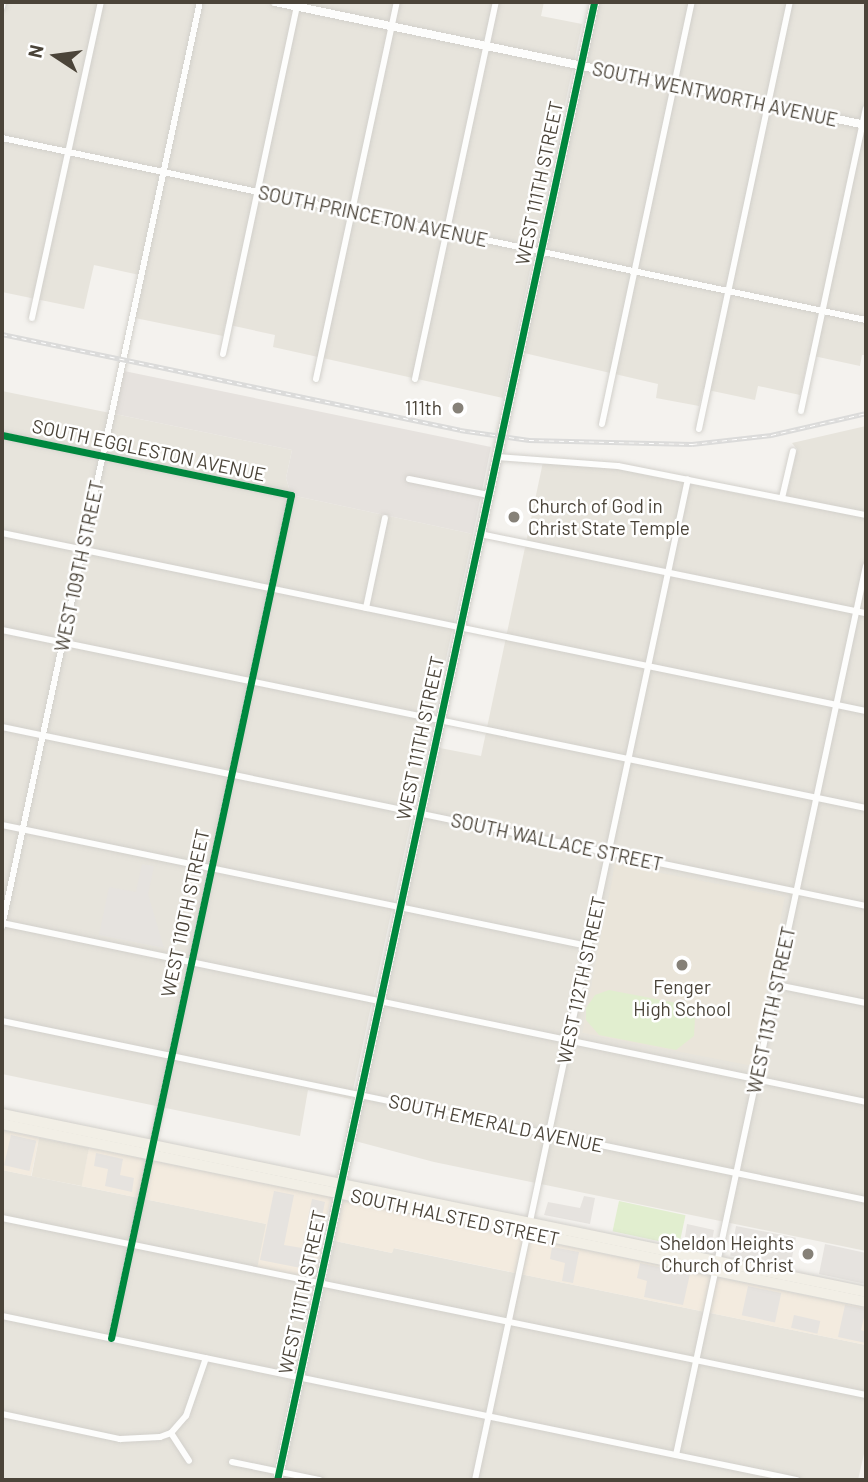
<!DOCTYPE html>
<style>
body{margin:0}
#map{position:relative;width:868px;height:1482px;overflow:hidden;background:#f4f2ee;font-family:Barlow,sans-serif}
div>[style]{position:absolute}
.residential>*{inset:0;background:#e7e4dc}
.commercial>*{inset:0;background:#f3ebdf}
.industrial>*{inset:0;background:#e6e2de}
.education>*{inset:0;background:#eae5da;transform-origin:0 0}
.green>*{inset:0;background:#e1eecf;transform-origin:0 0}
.parking>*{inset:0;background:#e6e3df;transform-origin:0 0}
.roads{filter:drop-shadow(0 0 2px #d2d0cb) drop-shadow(0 0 2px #d2d0cb)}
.minor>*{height:6px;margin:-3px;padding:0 3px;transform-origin:3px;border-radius:3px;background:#fdfdfc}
.tertiary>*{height:8px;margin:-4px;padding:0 4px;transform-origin:4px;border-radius:4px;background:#fdfdfc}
.secondary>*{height:9px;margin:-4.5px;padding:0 4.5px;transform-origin:4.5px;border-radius:4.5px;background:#f7f6f1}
.primary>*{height:10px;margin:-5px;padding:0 5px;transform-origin:5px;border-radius:5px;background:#f2efe6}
.rail>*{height:4.5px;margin-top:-2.25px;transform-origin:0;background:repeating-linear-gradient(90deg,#fff 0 5px,#dbdbda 0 10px);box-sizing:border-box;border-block:2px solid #dbdbda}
.cycleway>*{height:7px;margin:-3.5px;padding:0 3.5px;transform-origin:3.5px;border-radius:3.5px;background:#00873e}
.dots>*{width:19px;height:19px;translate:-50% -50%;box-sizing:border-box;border:4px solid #fff;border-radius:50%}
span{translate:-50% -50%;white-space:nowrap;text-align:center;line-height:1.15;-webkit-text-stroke:5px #fff;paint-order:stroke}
.street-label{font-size:19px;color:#4b4439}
.poi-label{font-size:19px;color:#4b4439}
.right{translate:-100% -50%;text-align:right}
.left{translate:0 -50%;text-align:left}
.frame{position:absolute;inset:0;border:4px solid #4b4439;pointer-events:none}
.north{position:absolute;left:21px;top:21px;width:70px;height:70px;-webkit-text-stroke:5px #fff;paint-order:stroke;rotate:283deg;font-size:19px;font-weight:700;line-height:28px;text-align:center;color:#4b4439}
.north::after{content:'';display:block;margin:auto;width:24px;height:32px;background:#4b4439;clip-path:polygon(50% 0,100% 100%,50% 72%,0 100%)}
</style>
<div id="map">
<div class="residential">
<i style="clip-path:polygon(2px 2px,544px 2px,541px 16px,582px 24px,503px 398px,273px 347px,275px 335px,225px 324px,223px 336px,135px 318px,144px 276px,94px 265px,84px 309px,2px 292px)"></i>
<i style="clip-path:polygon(599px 2px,866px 2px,866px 355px,862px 355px,860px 366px,809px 355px,800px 395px,758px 386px,755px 400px,703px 389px,699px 406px,656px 398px,658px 384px,524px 353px)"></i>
<i style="clip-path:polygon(2px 391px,292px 450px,286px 478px,291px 495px,473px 534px,351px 1099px,308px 1090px,300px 1136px,2px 1074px)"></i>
<i style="clip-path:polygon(866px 426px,866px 1251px,434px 1162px,355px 1141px,440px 748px,481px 756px,543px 462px,607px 467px,785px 503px,797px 449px,792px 443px)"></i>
<i style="clip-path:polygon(2px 1170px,267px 1224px,314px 1281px,271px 1480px,2px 1480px)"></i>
<i style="clip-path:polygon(335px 1241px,392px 1253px,393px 1248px,866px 1345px,866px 1445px,858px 1480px,283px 1480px)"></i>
</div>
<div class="commercial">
<i style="clip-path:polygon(2px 1130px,39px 1138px,31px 1176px,2px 1170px)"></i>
<i style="clip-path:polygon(89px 1148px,331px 1197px,314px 1281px,257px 1269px,266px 1224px,81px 1186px)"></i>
<i style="clip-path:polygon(343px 1200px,866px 1308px,866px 1345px,394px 1248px,392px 1253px,335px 1241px)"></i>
</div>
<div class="industrial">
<i style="clip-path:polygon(124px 371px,491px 447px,473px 534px,291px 495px,286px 478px,292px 450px,115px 414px)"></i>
</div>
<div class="education">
<i style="left:615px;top:864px;width:173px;height:172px;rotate:11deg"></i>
<i style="left:39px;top:1138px;width:51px;height:39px;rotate:11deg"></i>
</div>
<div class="green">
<i style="clip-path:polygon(609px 990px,682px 1004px,695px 1018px,694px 1036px,676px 1050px,599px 1035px,586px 1020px,586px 1008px,595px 995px)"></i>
<i style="left:619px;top:1201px;width:68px;height:31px;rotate:12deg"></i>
</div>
<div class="parking">
<i style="clip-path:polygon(142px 864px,154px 866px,148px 894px,164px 948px,99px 935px,109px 887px,136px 892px)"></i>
<i style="left:11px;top:1135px;width:26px;height:31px;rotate:13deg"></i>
<i style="clip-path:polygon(96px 1153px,123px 1159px,120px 1175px,134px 1178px,132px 1192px,105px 1186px,108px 1169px,94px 1166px)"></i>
<i style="clip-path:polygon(274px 1191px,294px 1195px,284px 1245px,302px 1248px,312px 1199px,325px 1202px,311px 1270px,260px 1260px)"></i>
<i style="clip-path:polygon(584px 1196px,595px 1198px,590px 1224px,544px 1215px,548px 1202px,580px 1208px)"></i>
<i style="clip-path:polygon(687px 1224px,714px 1230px,710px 1251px,690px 1246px,691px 1238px,685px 1237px)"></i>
<i style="left:736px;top:1226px;width:61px;height:30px;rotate:11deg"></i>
<i style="clip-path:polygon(825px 1244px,866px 1253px,866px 1284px,819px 1274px)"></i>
<i style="clip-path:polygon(552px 1247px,579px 1252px,573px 1283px,562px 1281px,565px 1263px,550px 1259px)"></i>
<i style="clip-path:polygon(640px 1263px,690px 1274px,683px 1305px,644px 1297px,647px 1281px,637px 1278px)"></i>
<i style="left:748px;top:1286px;width:34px;height:30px;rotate:12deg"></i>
<i style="clip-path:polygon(845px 1305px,866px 1309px,861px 1330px,866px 1332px,866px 1343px,838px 1337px)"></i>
<i style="left:794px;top:1315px;width:27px;height:13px;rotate:13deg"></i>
</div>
<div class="roads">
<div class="minor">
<i style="left:2px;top:7px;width:5px;rotate:-79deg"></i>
<i style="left:2px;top:138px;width:883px;rotate:11.9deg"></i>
<i style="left:32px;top:318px;width:323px;rotate:-77.7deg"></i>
<i style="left:223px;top:354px;width:360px;rotate:-78deg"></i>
<i style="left:316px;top:379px;width:386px;rotate:-77.9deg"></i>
<i style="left:415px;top:379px;width:386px;rotate:-77.9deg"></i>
<i style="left:801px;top:411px;width:309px;rotate:-77.9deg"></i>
<i style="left:602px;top:424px;width:431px;rotate:-78deg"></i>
<i style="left:699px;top:429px;width:437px;rotate:-78deg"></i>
<i style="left:2px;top:435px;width:295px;rotate:11.7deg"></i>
<i style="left:291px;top:495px;width:862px;rotate:102.05deg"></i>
<i style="left:497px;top:457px;width:121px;rotate:4.3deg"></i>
<i style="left:618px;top:466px;width:253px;rotate:11.2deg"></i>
<i style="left:409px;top:479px;width:81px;rotate:11.4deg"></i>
<i style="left:782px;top:498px;width:48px;rotate:-76.8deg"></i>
<i style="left:2px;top:533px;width:882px;rotate:11.64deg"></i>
<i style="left:480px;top:534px;width:394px;rotate:11.6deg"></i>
<i style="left:366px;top:608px;width:92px;rotate:-78.1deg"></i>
<i style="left:2px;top:630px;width:882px;rotate:11.64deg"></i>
<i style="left:2px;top:727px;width:882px;rotate:11.7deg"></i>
<i style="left:2px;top:825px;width:598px;rotate:11.67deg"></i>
<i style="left:2px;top:923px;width:882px;rotate:11.7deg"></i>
<i style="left:2px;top:926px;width:945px;rotate:-77.91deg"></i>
<i style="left:777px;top:985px;width:91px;rotate:11.4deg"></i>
<i style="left:2px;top:1021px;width:882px;rotate:11.7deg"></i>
<i style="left:2px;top:1218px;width:882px;rotate:11.58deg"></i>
<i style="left:2px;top:1316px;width:812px;rotate:11.66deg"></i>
<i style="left:2px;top:1414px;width:121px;rotate:12deg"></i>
<i style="left:120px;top:1439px;width:40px;rotate:-2.9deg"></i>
<i style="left:160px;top:1437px;width:12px;rotate:-20deg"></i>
<i style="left:171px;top:1433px;width:23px;rotate:-49deg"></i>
<i style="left:186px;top:1416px;width:61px;rotate:-71deg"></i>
<i style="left:171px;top:1433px;width:33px;rotate:57deg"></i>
<i style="left:676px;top:1455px;width:909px;rotate:-77.94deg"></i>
<i style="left:232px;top:1462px;width:90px;rotate:11.6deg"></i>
<i style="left:475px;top:1480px;width:1023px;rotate:-77.99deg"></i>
</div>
<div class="tertiary">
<i style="left:275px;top:2px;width:604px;rotate:11.76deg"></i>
</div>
<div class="secondary">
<i style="left:277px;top:1480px;width:1512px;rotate:-77.89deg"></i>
</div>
<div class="primary">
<i style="left:2px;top:1114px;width:882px;rotate:11.64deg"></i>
<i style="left:2px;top:1124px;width:882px;rotate:11.64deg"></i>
</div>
</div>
<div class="rail">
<i style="left:2px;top:334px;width:468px;rotate:11.8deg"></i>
<i style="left:460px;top:430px;width:70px;rotate:8.2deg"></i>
<i style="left:529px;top:440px;width:163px;rotate:1.4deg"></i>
<i style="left:692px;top:444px;width:80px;rotate:-6.5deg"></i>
<i style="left:771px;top:435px;width:98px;rotate:-13deg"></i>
</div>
<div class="cycleway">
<i style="left:2px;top:435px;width:295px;rotate:11.7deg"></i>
<i style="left:291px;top:495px;width:862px;rotate:102.05deg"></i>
<i style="left:277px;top:1480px;width:1512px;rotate:-77.89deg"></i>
</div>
<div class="dots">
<i style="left:458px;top:408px;background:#868178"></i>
<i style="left:514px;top:517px;background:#868178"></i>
<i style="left:682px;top:965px;background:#868178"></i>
<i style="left:808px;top:1254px;background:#868178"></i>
</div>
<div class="street-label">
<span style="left:715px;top:94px;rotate:12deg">SOUTH WENTWORTH AVENUE</span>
<span style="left:539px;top:183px;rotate:-78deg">WEST 111TH STREET</span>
<span style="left:373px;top:216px;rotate:12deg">SOUTH PRINCETON AVENUE</span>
<span style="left:149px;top:450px;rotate:12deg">SOUTH EGGLESTON AVENUE</span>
<span style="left:79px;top:566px;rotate:-78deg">WEST 109TH STREET</span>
<span style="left:420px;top:738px;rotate:-78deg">WEST 111TH STREET</span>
<span style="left:557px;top:842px;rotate:12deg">SOUTH WALLACE STREET</span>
<span style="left:185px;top:913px;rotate:-78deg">WEST 110TH STREET</span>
<span style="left:581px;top:980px;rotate:-78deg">WEST 112TH STREET</span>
<span style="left:771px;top:1010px;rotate:-78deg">WEST 113TH STREET</span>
<span style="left:496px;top:1123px;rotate:12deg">SOUTH EMERALD AVENUE</span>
<span style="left:455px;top:1217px;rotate:12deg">SOUTH HALSTED STREET</span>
<span style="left:302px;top:1292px;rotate:-78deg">WEST 111TH STREET</span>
</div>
<div class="poi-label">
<span class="right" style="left:442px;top:408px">111th</span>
<span class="left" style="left:528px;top:517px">Church of God in<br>Christ State Temple</span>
<span style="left:682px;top:998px">Fenger<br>High School</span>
<span class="right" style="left:794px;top:1254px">Sheldon Heights<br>Church of Christ</span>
</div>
<div class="frame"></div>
<div class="north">N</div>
</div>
